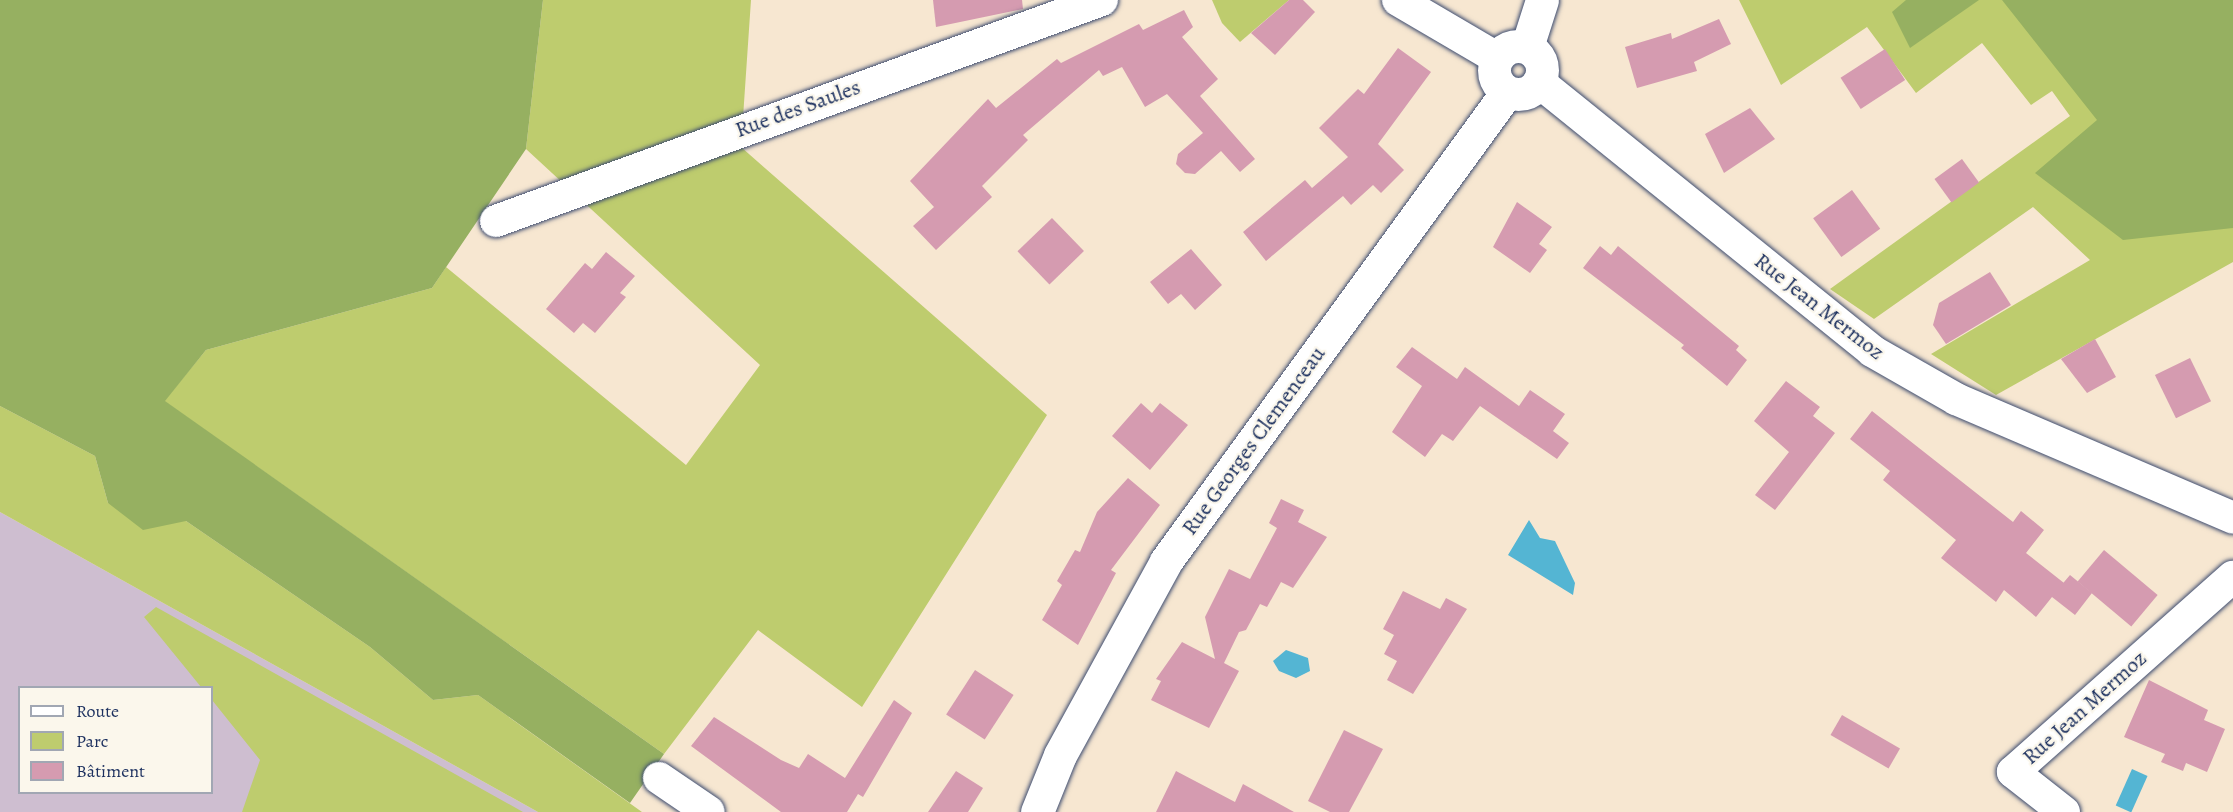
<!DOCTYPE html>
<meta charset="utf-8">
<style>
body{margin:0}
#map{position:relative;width:2233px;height:812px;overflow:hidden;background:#f7e7d1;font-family:Alegreya,serif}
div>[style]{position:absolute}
.industrial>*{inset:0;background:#cebed0}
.green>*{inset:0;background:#becc6e}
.forest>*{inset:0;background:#96b061}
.water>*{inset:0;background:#54b5d3;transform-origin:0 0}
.building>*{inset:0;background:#d59bb0;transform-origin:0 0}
.roads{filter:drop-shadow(0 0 2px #3c4b6f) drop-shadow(0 0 2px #3c4b6f)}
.minor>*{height:32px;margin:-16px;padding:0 16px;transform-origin:16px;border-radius:16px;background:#fff}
.tertiary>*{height:33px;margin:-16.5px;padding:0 16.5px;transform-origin:16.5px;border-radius:16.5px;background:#fff}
.tertiary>.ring{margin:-16.5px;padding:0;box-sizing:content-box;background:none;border:33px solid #fff;border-radius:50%}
span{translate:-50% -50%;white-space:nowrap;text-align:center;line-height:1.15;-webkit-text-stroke:4.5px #fbf7ec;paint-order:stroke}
.street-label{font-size:22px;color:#1b2f5e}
.legend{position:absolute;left:18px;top:686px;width:195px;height:108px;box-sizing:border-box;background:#fbf7ec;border:2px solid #a1a7b3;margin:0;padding:8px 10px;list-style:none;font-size:18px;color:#1b2f5e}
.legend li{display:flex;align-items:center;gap:12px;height:30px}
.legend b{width:30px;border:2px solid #a1a7b3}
</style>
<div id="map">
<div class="industrial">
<i style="clip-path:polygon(evenodd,0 512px,538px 812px,0 812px,0 512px,20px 688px,212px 688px,212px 792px,20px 792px,20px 688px)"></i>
</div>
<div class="green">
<i style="clip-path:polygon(543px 0,751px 0,741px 147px,1047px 415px,862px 707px,758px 630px,664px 754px,164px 401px,206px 350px,432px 288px,446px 267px,686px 465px,760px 365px,526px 149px)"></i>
<i style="clip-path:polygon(1212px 0,1289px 0,1240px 42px,1222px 23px)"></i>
<i style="clip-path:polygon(1739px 0,2233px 0,2233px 262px,1996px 395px,1931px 354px,2090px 260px,2033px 207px,1874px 319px,1830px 289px,2070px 116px,2052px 91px,2031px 105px,1982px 43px,1916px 93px,1867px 27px,1781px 85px)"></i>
<i style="clip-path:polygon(0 406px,95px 456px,108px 503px,186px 521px,370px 647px,433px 700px,478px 695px,642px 812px,538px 812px,0 512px)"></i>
<i style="clip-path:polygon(156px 607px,523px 812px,242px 812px,260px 760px,212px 700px,212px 688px,201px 687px,144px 617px)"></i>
</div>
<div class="forest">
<i style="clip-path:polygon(0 0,543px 0,526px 149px,432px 288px,206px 350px,165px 401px,664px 754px,630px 803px,478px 695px,433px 700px,370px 647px,186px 521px,143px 530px,108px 503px,95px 456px,0 406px)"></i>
<i style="clip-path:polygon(1906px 0,1979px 0,1910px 48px,1892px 12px)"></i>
<i style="clip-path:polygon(2002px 0,2233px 0,2233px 228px,2123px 240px,2035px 173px,2097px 120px)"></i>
</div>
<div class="water">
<i style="clip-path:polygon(1529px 520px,1540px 538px,1555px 541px,1575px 583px,1573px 595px,1508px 555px)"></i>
<i style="clip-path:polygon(1286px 650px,1308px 658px,1310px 671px,1296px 678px,1279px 671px,1273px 661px)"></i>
<i style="left:2132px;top:769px;width:17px;height:40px;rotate:24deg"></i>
</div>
<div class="building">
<i style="clip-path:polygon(933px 0,1022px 0,1023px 9px,936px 27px)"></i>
<i style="clip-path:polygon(1289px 0,1303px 0,1315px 12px,1275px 55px,1251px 33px)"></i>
<i style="clip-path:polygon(1184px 10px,1193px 27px,1182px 37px,1218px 79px,1200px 96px,1255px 159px,1240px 172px,1221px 151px,1195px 174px,1185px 173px,1176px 164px,1178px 154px,1203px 133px,1167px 94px,1145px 107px,1122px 67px,1103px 76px,1099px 70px,1023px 135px,1028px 140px,982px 186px,992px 197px,936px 250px,913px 226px,934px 207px,910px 181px,988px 99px,996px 108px,1057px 59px,1061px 63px,1139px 24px,1143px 30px)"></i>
<i style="clip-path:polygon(1719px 19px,1731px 44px,1694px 62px,1697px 71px,1637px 88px,1625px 47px,1671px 33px,1672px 39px)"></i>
<i style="clip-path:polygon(1398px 48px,1431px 72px,1378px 144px,1404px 170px,1381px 193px,1373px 185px,1351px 205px,1343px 196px,1266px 261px,1243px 232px,1305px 180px,1312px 188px,1348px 157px,1319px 128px,1358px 89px,1364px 94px)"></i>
<i style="left:1885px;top:49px;width:37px;height:53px;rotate:57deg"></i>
<i style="clip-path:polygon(1750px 108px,1775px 139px,1724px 173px,1705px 134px)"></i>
<i style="left:1962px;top:159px;width:29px;height:34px;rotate:54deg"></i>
<i style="left:1852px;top:190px;width:48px;height:48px;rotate:54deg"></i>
<i style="clip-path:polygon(1517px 202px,1552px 227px,1539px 244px,1547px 250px,1530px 273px,1493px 247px)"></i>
<i style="left:1052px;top:218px;width:46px;height:48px;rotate:46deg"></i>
<i style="clip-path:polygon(1600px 246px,1611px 255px,1618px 246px,1739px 346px,1736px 350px,1747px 360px,1727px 386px,1681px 348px,1684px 345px,1583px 268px)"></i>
<i style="clip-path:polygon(1191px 249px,1222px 285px,1195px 310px,1181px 294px,1168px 304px,1150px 282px)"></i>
<i style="clip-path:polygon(606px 252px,635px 276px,620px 293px,626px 297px,595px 333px,583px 323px,574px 333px,546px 309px,585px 263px,592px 269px)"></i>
<i style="clip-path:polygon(1990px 272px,2011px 305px,1946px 344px,1933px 325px,1939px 303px)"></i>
<i style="clip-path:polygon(2095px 339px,2116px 377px,2087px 393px,2061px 359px)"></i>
<i style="clip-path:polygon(1412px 347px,1457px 379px,1465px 367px,1519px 406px,1530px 390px,1565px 414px,1553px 431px,1569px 443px,1557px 459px,1480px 406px,1453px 441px,1442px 434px,1425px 457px,1392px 432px,1422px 386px,1396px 367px)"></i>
<i style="left:2190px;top:358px;width:48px;height:39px;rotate:64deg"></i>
<i style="clip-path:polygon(1786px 381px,1820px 407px,1813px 416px,1835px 433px,1775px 510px,1755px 495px,1789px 452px,1754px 421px)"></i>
<i style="clip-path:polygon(1141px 403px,1152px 413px,1160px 403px,1188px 425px,1150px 470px,1112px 436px)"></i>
<i style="clip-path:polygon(1872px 411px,2013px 522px,2021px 511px,2044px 530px,2026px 553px,2064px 583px,2059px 588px,2070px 575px,2092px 593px,2075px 615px,2052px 597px,2036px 617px,2004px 590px,1996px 602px,1941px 558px,1956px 540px,1883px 480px,1890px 471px,1850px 439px)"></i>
<i style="clip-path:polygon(1128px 478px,1160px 505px,1111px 570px,1116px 573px,1078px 645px,1042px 620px,1062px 585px,1057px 581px,1075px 550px,1080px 552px,1097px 512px)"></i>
<i style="clip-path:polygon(1281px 499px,1304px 510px,1298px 522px,1327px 537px,1293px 588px,1281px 582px,1267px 607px,1260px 604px,1246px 630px,1239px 632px,1224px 663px,1239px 671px,1209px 728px,1151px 700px,1161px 681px,1156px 679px,1182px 642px,1215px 659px,1205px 617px,1229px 569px,1250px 579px,1277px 528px,1269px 523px)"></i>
<i style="left:2104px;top:550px;width:70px;height:41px;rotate:40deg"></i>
<i style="clip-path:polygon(1403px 591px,1440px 609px,1446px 598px,1467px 609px,1413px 694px,1387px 680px,1397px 661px,1384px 654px,1394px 635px,1383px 629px)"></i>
<i style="left:975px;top:670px;width:46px;height:53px;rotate:33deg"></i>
<i style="clip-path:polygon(2149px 680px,2208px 710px,2204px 720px,2225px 729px,2207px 772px,2186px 763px,2183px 771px,2161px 762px,2165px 754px,2124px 737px)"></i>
<i style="clip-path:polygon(894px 700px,912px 713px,863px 797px,858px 794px,847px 812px,781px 812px,691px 746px,714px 717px,781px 760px,799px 768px,808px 754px,845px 778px)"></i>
<i style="left:1842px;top:715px;width:67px;height:23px;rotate:30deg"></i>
<i style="clip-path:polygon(1344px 730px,1383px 749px,1349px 812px,1330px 812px,1308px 801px)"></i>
<i style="clip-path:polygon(956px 771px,983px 788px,968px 812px,928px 812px)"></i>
<i style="clip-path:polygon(1176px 771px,1235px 802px,1243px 784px,1294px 812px,1156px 812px)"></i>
</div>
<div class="roads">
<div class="minor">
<i style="left:1398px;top:0;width:115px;rotate:30.4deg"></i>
<i style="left:1539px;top:82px;width:428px;rotate:38.9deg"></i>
<i style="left:1872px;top:351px;width:97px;rotate:29.7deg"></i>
<i style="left:1956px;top:399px;width:301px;rotate:23.2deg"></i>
<i style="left:496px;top:221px;width:645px;rotate:-20.04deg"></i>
<i style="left:659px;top:778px;width:60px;rotate:34.2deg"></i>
<i style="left:2064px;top:812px;width:65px;rotate:-141.9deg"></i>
<i style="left:2013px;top:772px;width:294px;rotate:-41.6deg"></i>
</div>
<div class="tertiary">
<i class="ring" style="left:1494px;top:46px;width:15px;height:15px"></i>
<i style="left:1527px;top:47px;width:49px;rotate:-72.3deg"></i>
<i style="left:1037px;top:812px;width:61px;rotate:-68deg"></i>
<i style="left:1060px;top:755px;width:221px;rotate:-61.3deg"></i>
<i style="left:1166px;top:561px;width:580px;rotate:-53.98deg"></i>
</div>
</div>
<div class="street-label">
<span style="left:798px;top:109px;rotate:-20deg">Rue des Saules</span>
<span style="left:1819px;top:307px;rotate:38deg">Rue Jean Mermoz</span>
<span style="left:1254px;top:441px;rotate:-54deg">Rue Georges Clemenceau</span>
<span style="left:2085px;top:708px;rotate:-42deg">Rue Jean Mermoz</span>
</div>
<ul class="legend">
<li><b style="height:8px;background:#fff"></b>Route</li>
<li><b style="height:16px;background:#becc6e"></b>Parc</li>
<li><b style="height:16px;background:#d59bb0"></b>Bâtiment</li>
</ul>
</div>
